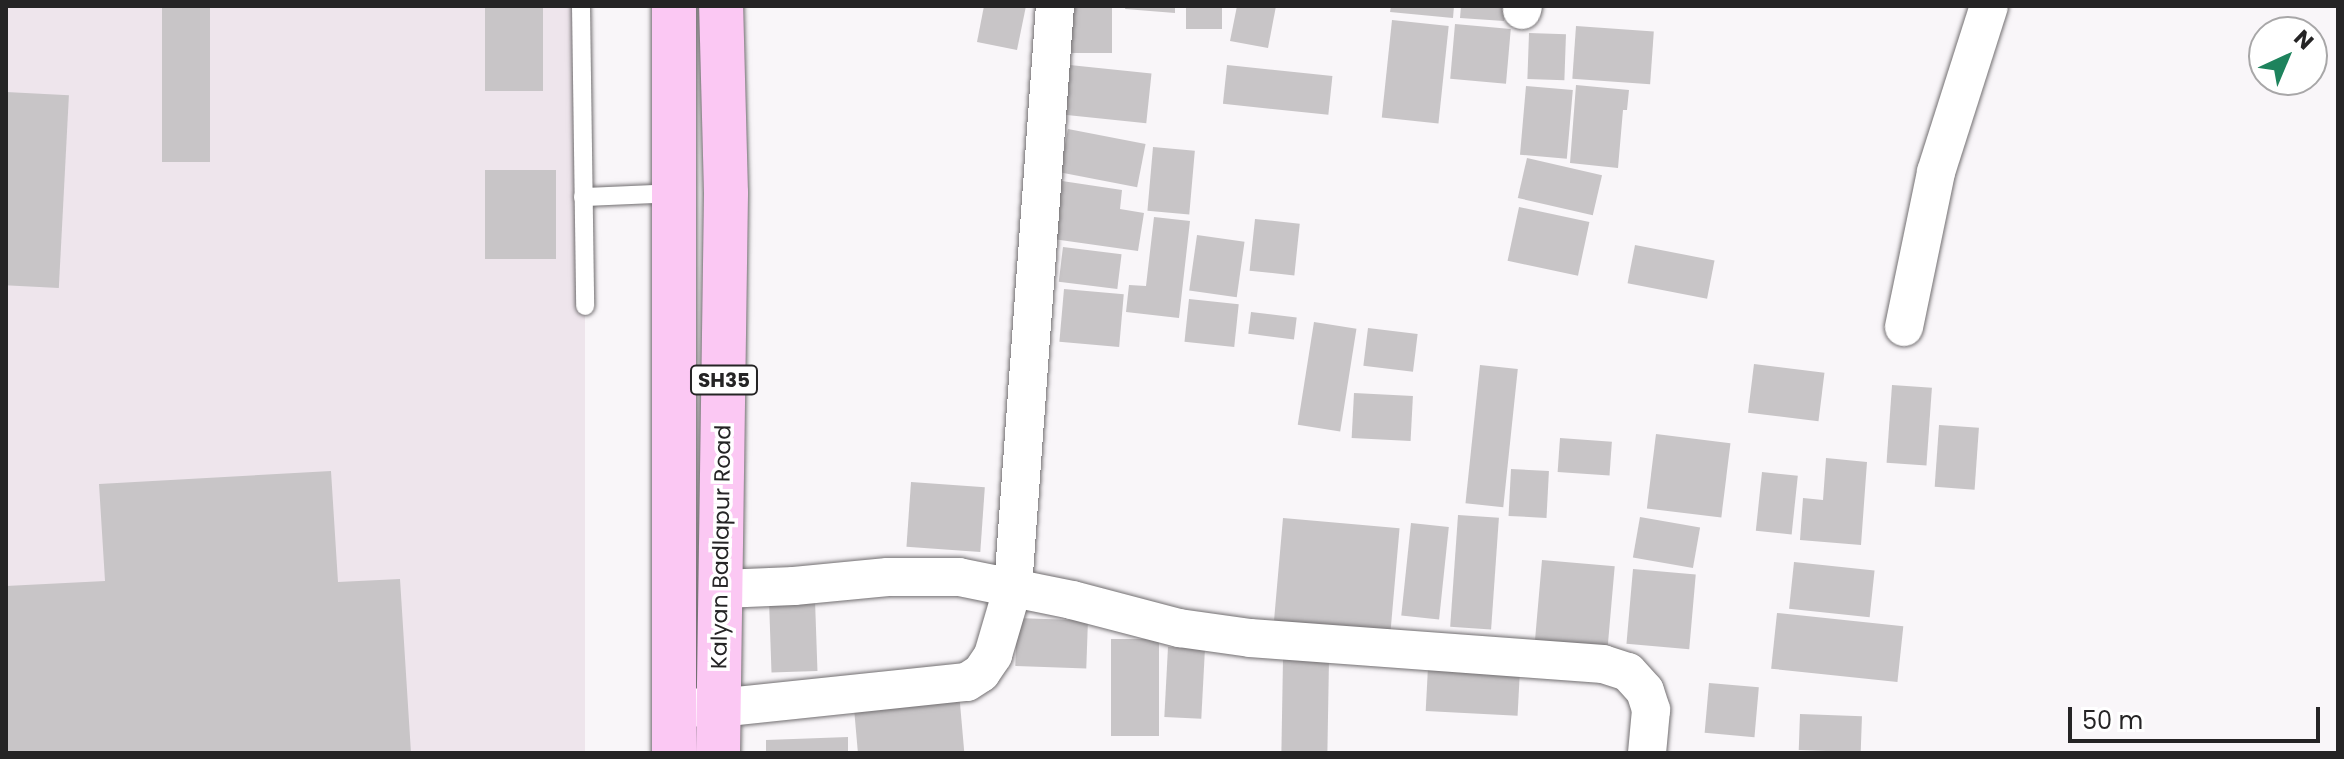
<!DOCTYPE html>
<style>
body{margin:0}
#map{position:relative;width:2344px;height:759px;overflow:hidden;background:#f9f6f9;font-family:Poppins,sans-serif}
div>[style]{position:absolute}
.built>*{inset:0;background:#eee5ec;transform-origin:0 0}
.building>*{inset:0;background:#c8c5c7;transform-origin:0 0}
.roads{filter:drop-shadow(0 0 2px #726f71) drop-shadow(0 0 2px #726f71)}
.service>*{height:18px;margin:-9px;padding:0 9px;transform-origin:9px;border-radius:9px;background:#fff}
.minor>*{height:38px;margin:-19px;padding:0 19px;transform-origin:19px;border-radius:19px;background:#fff}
.primary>*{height:44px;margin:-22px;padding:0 22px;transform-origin:22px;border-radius:22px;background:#fbc8f3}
span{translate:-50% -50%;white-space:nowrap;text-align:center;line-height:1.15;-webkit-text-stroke:7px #fff;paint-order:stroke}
.shield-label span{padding:2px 6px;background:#fff;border:2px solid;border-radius:6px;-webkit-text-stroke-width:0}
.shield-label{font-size:20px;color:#252425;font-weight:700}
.street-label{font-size:22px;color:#252425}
.frame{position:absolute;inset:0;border:8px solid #252425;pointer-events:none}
.north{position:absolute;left:2248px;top:16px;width:80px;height:80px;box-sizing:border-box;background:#fff;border:2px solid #a8a7a8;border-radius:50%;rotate:44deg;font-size:22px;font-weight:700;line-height:32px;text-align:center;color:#252425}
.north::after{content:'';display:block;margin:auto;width:28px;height:36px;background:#1e835d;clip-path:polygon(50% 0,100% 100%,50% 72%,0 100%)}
.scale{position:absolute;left:2068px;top:707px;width:252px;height:36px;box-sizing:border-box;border:4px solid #252425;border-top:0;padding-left:10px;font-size:24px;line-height:28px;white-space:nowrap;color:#252425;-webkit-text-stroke:6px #fff;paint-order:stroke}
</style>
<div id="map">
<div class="built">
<i style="left:6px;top:6px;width:579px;height:747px"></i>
</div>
<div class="building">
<i style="left:162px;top:6px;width:48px;height:156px"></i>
<i style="left:485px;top:6px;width:58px;height:85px"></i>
<i style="clip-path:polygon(984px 6px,1026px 6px,1017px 50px,977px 42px)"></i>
<i style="left:1066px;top:6px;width:46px;height:47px"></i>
<i style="clip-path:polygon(1126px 6px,1175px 6px,1175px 13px,1125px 9px)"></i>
<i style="left:1186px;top:6px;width:36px;height:23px"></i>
<i style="clip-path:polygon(1237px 6px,1276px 6px,1268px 48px,1230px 41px)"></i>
<i style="clip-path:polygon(1391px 6px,1454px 6px,1453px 18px,1390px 12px)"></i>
<i style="clip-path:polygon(1461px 6px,1505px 6px,1504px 21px,1460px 18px)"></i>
<i style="left:1392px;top:20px;width:57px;height:98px;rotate:6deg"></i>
<i style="left:1455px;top:24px;width:56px;height:55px;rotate:5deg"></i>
<i style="left:1576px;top:26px;width:78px;height:53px;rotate:4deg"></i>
<i style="left:1529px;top:33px;width:37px;height:46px;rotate:2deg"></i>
<i style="left:1060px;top:64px;width:92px;height:50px;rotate:6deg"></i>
<i style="left:1227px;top:65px;width:106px;height:39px;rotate:6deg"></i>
<i style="clip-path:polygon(1576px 85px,1629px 90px,1627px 110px,1623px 110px,1618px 168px,1570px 163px)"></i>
<i style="left:1526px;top:86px;width:47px;height:69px;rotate:5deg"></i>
<i style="left:6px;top:92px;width:63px;height:193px;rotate:3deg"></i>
<i style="left:1068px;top:129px;width:79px;height:44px;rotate:11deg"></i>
<i style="left:1153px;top:147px;width:42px;height:64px;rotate:5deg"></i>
<i style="left:1527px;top:158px;width:77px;height:41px;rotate:13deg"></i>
<i style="left:485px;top:170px;width:71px;height:89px"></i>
<i style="clip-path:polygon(1062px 181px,1122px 190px,1120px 209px,1144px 213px,1138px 251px,1053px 239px)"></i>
<i style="left:1519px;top:207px;width:72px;height:55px;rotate:12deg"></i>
<i style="clip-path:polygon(1154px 217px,1190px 221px,1179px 318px,1126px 312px,1129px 285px,1146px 286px)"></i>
<i style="left:1255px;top:219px;width:45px;height:52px;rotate:6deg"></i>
<i style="left:1197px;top:235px;width:48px;height:56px;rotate:8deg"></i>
<i style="left:1635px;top:245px;width:81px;height:39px;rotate:11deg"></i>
<i style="left:1063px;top:247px;width:59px;height:35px;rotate:7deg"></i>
<i style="left:1064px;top:289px;width:60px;height:53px;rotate:5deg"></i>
<i style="left:1189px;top:299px;width:50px;height:43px;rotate:6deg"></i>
<i style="left:1251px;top:312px;width:46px;height:22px;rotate:7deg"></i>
<i style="left:1314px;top:322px;width:43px;height:104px;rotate:9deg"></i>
<i style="left:1368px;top:328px;width:50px;height:38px;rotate:7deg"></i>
<i style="left:1754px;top:364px;width:71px;height:49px;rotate:7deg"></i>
<i style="left:1480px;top:365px;width:38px;height:139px;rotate:6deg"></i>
<i style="left:1892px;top:385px;width:40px;height:78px;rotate:4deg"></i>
<i style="left:1354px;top:393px;width:59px;height:45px;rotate:3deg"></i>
<i style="left:1939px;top:425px;width:40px;height:62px;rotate:4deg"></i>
<i style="left:1656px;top:434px;width:75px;height:75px;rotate:7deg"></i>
<i style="left:1560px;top:438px;width:52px;height:34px;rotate:4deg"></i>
<i style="clip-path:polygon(1826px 458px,1867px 462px,1861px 545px,1800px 540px,1803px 498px,1823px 500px)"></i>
<i style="left:1511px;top:469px;width:38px;height:47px;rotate:3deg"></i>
<i style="clip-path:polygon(331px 471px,338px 582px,400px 579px,411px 753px,6px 753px,6px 586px,105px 581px,99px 484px)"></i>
<i style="left:1762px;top:472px;width:36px;height:59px;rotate:6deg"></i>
<i style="left:911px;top:482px;width:74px;height:65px;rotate:4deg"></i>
<i style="left:1458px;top:515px;width:41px;height:112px;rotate:4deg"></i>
<i style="left:1640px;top:517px;width:61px;height:41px;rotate:10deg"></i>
<i style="left:1283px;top:518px;width:117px;height:103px;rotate:5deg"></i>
<i style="left:1411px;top:523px;width:38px;height:93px;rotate:6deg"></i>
<i style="left:1542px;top:560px;width:73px;height:83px;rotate:5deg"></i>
<i style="left:1794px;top:562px;width:81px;height:47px;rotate:6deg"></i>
<i style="left:1633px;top:569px;width:63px;height:75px;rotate:5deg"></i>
<i style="left:815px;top:600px;width:71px;height:46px;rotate:88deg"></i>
<i style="left:1777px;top:613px;width:127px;height:56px;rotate:6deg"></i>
<i style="left:1017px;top:618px;width:71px;height:48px;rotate:2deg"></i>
<i style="left:1111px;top:639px;width:48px;height:97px"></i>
<i style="left:1168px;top:647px;width:37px;height:70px;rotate:3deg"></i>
<i style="left:1283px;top:659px;width:46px;height:94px;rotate:1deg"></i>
<i style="left:1428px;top:667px;width:92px;height:44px;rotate:3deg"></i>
<i style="left:1709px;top:683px;width:50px;height:50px;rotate:5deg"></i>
<i style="left:959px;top:692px;width:61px;height:106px;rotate:85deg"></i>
<i style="left:1800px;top:714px;width:62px;height:36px;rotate:2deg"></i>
<i style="clip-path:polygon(848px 737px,848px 753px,766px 753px,766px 740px)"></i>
</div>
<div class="roads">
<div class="service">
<i style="left:581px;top:6px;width:300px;rotate:89.2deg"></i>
<i style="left:583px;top:197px;width:91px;rotate:-2.5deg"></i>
</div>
<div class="minor">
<i style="left:1522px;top:10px;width:4px;rotate:-76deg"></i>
<i style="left:1904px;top:327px;width:158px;rotate:-78.3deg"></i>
<i style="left:1936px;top:172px;width:174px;rotate:-72.3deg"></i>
<i style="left:722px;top:589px;width:72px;rotate:-2.4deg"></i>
<i style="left:794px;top:586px;width:94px;rotate:-5.5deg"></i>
<i style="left:888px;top:577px;width:71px"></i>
<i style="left:959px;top:577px;width:115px;rotate:11.5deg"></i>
<i style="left:1072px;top:600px;width:111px;rotate:14.7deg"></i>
<i style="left:1179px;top:628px;width:72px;rotate:8deg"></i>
<i style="left:1250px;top:638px;width:354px;rotate:4.2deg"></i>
<i style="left:1603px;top:664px;width:26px;rotate:18deg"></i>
<i style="left:1628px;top:672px;width:25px;rotate:48deg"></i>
<i style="left:1645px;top:691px;width:20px;rotate:72deg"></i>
<i style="left:1651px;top:710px;width:43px;rotate:95.3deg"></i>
<i style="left:675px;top:707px;width:43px;rotate:1.3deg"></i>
<i style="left:718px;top:708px;width:250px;rotate:-6deg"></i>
<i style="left:967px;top:682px;width:17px;rotate:-33deg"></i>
<i style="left:981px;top:673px;width:22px;rotate:-56deg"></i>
<i style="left:993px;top:655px;width:71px;rotate:-73.6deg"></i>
<i style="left:1013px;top:587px;width:583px;rotate:-85.87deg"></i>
</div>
<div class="primary">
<i style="left:674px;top:753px;width:747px;rotate:-90deg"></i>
<i style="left:718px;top:753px;width:560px;rotate:-89.18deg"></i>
<i style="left:726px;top:193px;width:187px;rotate:-91.5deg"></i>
</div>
</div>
<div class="shield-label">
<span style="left:724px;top:380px">SH35</span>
</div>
<div class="street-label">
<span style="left:721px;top:547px;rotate:-89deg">Kalyan Badlapur Road</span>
</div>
<div class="frame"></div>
<div class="north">N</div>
<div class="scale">50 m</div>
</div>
